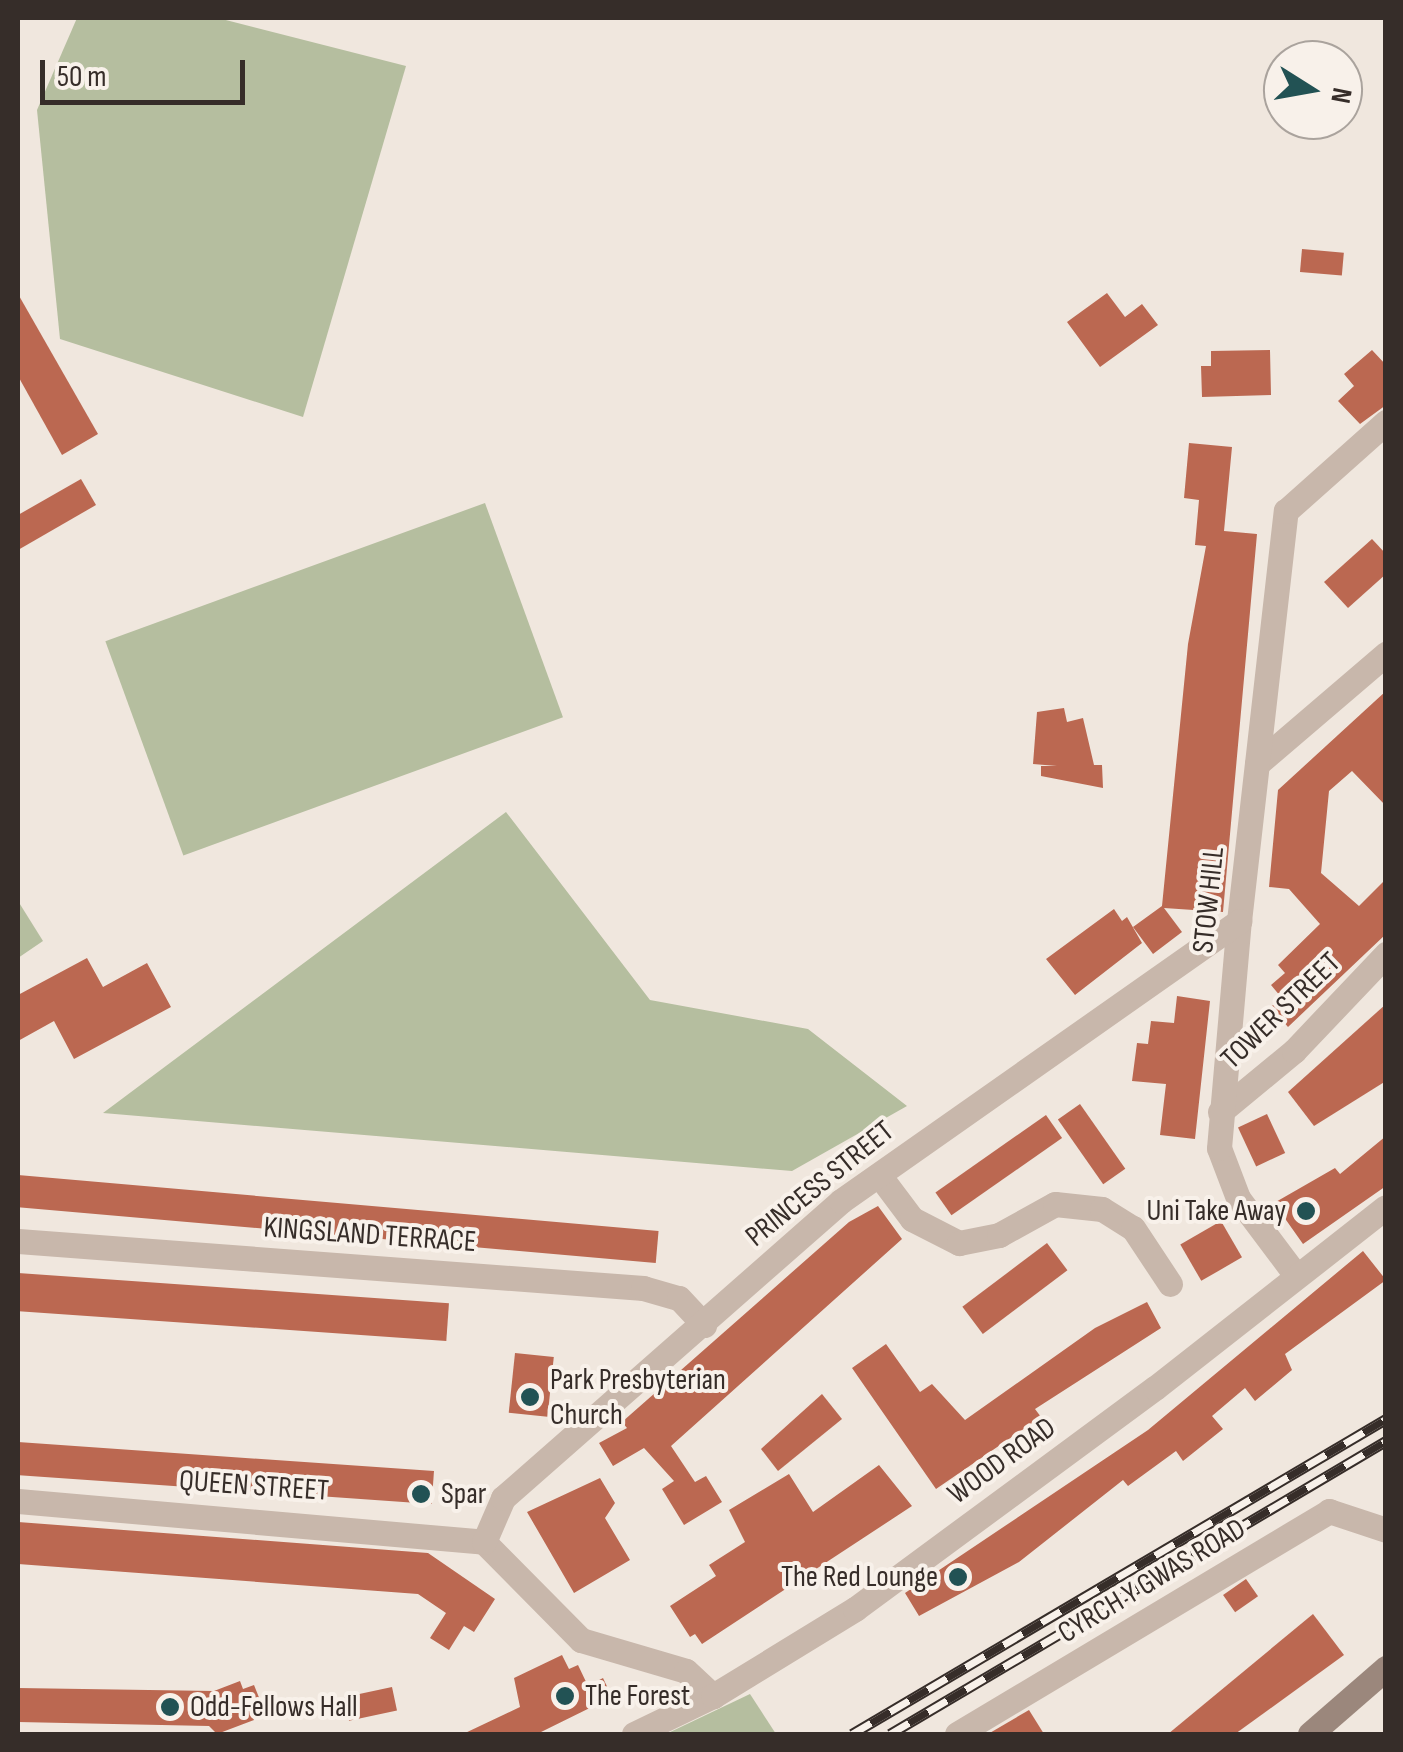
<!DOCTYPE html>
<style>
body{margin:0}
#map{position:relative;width:1403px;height:1752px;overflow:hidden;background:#f0e7de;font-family:"Sofia Sans Condensed",sans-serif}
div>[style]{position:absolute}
.green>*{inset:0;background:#b5be9f;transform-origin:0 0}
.building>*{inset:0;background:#bb6851;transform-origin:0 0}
.minor>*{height:25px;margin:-12.5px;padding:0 12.5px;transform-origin:12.5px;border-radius:12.5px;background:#c8b7ab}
.secondary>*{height:25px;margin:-12.5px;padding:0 12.5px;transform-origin:12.5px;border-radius:12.5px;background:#9b877c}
.rail>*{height:11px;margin-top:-5.5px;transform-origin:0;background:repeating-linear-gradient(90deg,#f8f1ea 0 22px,#362d29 0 44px);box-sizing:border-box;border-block:2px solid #362d29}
.dots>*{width:28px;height:28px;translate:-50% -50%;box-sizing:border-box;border:5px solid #f8f1ea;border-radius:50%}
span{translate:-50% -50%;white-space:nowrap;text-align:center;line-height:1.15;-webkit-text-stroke:8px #f8f1ea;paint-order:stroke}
.street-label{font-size:30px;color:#362d29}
.poi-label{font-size:30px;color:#362d29}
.right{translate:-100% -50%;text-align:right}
.left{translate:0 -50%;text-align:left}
.frame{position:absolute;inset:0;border:20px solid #362d29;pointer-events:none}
.north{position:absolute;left:1263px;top:40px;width:100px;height:100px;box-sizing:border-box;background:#f8f1ea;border:2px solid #aaa39d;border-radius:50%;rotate:101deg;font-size:28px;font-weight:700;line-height:40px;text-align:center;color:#362d29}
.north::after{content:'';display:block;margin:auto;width:35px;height:45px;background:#225254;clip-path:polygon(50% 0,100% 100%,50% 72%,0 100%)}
.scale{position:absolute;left:40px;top:60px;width:205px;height:45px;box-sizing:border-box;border:5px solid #362d29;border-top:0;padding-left:12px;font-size:30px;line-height:35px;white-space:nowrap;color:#362d29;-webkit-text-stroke:8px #f8f1ea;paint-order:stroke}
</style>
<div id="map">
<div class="green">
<i style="clip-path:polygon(77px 18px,218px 18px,406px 66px,303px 417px,60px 339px,37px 110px)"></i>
<i style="left:485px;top:503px;width:228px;height:404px;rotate:70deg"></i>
<i style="clip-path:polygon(506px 812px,650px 1000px,808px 1029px,907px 1106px,792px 1171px,103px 1113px)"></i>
<i style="clip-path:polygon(18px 901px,43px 941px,18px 958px)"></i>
<i style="clip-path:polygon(750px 1694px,776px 1734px,666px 1734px)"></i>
</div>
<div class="building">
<i style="left:1302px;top:249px;width:42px;height:23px;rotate:5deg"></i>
<i style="clip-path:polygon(1107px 293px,1125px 317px,1142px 304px,1158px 325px,1100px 367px,1067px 322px)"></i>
<i style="clip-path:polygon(18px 294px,98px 434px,62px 455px,18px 376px)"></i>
<i style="clip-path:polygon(1270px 350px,1271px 395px,1202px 397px,1201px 366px,1211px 366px,1211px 351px)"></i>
<i style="clip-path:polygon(1372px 350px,1386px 365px,1386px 405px,1360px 424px,1338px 401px,1354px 386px,1344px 374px)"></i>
<i style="clip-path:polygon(1189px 443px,1232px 447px,1224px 531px,1257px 534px,1223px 912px,1164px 908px,1182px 932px,1153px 954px,1133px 927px,1162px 906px,1188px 644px,1206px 546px,1195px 545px,1199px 500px,1184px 498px)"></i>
<i style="clip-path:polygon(81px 479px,96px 505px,18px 550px,18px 515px)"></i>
<i style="clip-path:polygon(1372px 539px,1386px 554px,1386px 574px,1348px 608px,1324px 582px)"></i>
<i style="clip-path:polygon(1386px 691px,1386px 806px,1352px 771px,1329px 791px,1321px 873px,1359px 906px,1386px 879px,1386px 934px,1288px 1027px,1271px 1007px,1281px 997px,1271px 985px,1285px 973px,1278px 965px,1320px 924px,1289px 889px,1269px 887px,1278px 790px)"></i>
<i style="clip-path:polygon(1064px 708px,1067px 722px,1083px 718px,1094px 765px,1102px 765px,1103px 788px,1041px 776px,1041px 766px,1057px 766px,1033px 764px,1037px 712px)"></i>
<i style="clip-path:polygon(1114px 909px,1122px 921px,1127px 917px,1142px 943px,1075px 995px,1046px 959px)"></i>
<i style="clip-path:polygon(87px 958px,103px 987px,147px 963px,171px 1007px,74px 1059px,54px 1021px,18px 1041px,18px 995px)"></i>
<i style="clip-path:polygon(1177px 996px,1210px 1001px,1195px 1139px,1160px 1135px,1166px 1084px,1132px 1081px,1137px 1043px,1148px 1044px,1151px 1021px,1174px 1023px)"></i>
<i style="clip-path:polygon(1386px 1004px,1386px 1081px,1314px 1126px,1288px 1092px)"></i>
<i style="left:1080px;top:1104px;width:79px;height:27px;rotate:55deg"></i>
<i style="left:1267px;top:1114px;width:43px;height:32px;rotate:65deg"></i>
<i style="left:1046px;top:1115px;width:28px;height:135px;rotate:55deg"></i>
<i style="clip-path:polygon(1386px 1136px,1386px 1186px,1303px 1244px,1274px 1203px,1335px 1168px,1340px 1174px)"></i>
<i style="left:18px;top:1175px;width:643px;height:32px;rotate:5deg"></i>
<i style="clip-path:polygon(878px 1206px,902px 1239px,671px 1446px,695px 1482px,706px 1476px,722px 1502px,684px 1525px,662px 1489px,674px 1481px,644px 1448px,613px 1466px,599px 1443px,627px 1428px,622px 1422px,849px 1222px)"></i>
<i style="left:1221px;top:1221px;width:42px;height:47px;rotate:60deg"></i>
<i style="left:1047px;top:1243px;width:34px;height:106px;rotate:53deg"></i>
<i style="clip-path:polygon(1363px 1251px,1386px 1280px,1285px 1354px,1292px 1370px,1255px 1401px,1245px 1388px,1212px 1416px,1223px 1429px,1183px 1461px,1176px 1451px,1128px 1486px,1123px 1480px,1019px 1562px,919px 1616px,905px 1593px,1148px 1430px)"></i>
<i style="left:18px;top:1273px;width:432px;height:38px;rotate:4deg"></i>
<i style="clip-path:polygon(1147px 1302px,1161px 1328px,1035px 1409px,1041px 1417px,936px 1489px,852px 1368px,886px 1344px,920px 1392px,932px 1384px,965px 1420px,1095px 1328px)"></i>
<i style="left:515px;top:1353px;width:39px;height:60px;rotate:6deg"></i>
<i style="clip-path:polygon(822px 1394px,842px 1419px,778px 1471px,761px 1449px)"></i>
<i style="left:18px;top:1442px;width:417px;height:33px;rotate:4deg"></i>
<i style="clip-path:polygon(879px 1465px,912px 1506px,702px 1644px,695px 1634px,690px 1637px,670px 1606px,716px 1576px,709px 1565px,745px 1542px,729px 1510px,789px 1474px,813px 1512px)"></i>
<i style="clip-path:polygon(600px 1478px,615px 1503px,605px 1518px,630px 1560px,574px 1593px,527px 1512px)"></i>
<i style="clip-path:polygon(18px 1522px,428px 1553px,495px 1599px,474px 1632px,464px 1626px,449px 1650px,430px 1638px,446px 1613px,418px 1594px,18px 1564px)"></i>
<i style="left:1246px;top:1579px;width:21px;height:28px;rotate:55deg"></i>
<i style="clip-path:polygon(1313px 1614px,1344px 1655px,1235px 1734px,1168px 1734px)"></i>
<i style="clip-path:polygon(562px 1655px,569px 1669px,578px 1665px,588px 1686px,603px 1678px,612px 1697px,537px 1734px,463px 1734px,520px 1707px,514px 1678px)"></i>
<i style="clip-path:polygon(240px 1681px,243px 1689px,254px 1685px,262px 1705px,250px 1710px,254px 1720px,217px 1734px,209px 1726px,18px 1722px,18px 1688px,214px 1691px)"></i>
<i style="left:392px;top:1687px;width:24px;height:49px;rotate:78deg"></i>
<i style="clip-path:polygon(1029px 1710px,1044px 1734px,988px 1734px)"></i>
</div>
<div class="minor">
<i style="left:1257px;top:764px;width:170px;rotate:-40.5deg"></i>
<i style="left:1220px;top:1112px;width:96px;rotate:-39.5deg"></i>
<i style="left:1294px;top:1051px;width:134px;rotate:-46.5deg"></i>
<i style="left:879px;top:1175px;width:55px;rotate:53.1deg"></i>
<i style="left:912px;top:1219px;width:53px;rotate:27.1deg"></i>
<i style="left:959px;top:1243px;width:41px;rotate:-11.3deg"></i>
<i style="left:999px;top:1235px;width:64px;rotate:-29deg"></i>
<i style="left:1055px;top:1204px;width:47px;rotate:6.1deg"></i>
<i style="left:1102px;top:1209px;width:36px;rotate:32deg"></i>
<i style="left:1133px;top:1228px;width:67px;rotate:56.5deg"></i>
<i style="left:18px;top:1241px;width:627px;rotate:4.3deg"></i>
<i style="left:643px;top:1288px;width:37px;rotate:16deg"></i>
<i style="left:679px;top:1298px;width:37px;rotate:47deg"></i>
<i style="left:1295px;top:1274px;width:95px;rotate:-126.9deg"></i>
<i style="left:1238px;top:1198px;width:53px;rotate:-110.8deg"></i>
<i style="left:1219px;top:1148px;width:228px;rotate:-85deg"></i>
<i style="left:1239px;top:921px;width:413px;rotate:-83.5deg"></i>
<i style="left:1286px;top:511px;width:134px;rotate:-41.7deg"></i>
<i style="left:18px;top:1501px;width:468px;rotate:5deg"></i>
<i style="left:484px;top:1542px;width:138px;rotate:45.3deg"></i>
<i style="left:581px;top:1640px;width:109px;rotate:16.4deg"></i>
<i style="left:686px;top:1671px;width:37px;rotate:43deg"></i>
<i style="left:484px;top:1542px;width:48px;rotate:-66.6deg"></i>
<i style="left:503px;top:1498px;width:450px;rotate:-41.3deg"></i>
<i style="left:841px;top:1201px;width:487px;rotate:-35.1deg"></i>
<i style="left:634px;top:1734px;width:88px;rotate:-25.7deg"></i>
<i style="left:713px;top:1696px;width:167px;rotate:-31.5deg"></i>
<i style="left:855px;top:1609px;width:373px;rotate:-36.4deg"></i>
<i style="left:1155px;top:1388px;width:293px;rotate:-38.1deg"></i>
<i style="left:957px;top:1734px;width:434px;rotate:-30.9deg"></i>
<i style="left:1329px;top:1511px;width:60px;rotate:18.4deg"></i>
</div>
<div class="secondary">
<i style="left:1310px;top:1734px;width:101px;rotate:-41deg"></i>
</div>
<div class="rail">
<i style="left:852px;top:1734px;width:620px;rotate:-30.54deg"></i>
<i style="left:890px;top:1734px;width:576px;rotate:-30.57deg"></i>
</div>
<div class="dots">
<i style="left:1306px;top:1211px;background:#225254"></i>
<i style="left:530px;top:1397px;background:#225254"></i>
<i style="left:421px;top:1494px;background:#225254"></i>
<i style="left:958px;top:1577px;background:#225254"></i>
<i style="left:565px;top:1696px;background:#225254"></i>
<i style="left:170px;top:1707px;background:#225254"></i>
</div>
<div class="street-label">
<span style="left:1209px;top:900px;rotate:-84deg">STOW HILL</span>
<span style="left:1281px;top:1011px;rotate:-44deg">TOWER STREET</span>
<span style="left:820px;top:1184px;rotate:-39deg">PRINCESS STREET</span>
<span style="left:370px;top:1235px;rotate:4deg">KINGSLAND TERRACE</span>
<span style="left:1002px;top:1461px;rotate:-36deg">WOOD ROAD</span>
<span style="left:254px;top:1486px;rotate:4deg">QUEEN STREET</span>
<span style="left:1152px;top:1581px;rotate:-31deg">CYRCH Y GWAS ROAD</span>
</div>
<div class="poi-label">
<span class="right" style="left:1286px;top:1211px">Uni Take Away</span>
<span class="left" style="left:550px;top:1397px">Park Presbyterian<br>Church</span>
<span class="left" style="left:441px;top:1494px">Spar</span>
<span class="right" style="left:938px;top:1577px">The Red Lounge</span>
<span class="left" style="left:585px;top:1696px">The Forest</span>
<span class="left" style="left:190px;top:1707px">Odd-Fellows Hall</span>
</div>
<div class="frame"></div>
<div class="north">N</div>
<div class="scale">50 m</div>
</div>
